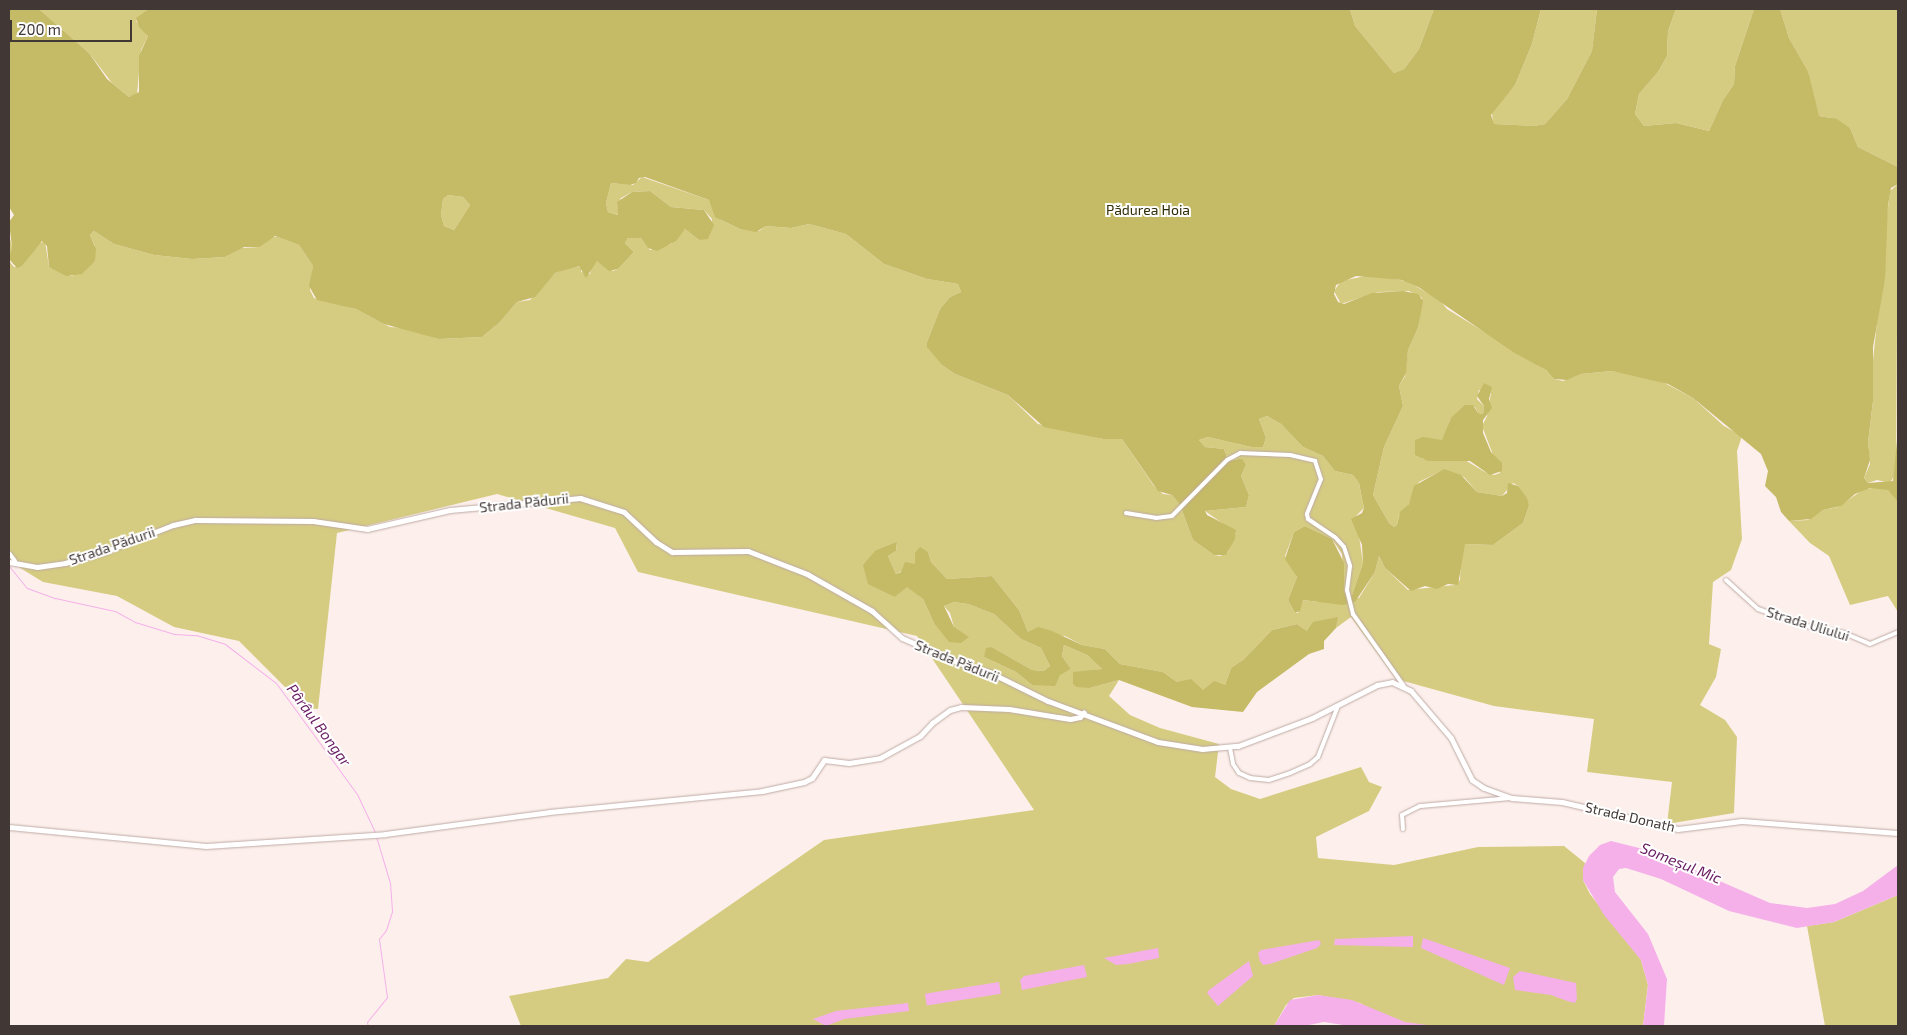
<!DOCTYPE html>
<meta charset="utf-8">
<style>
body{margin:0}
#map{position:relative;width:1907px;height:1035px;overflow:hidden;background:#fdf0ec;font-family:"Exo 2",sans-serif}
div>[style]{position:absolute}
.green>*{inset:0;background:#d5cc82}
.forest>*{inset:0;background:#c5ba65}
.water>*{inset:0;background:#f5b0ea;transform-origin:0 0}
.stream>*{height:1px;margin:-0.5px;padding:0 0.5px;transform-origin:0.5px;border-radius:0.5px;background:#f5b0ea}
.roads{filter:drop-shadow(0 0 1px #bfaaa4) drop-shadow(0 0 1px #bfaaa4)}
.minor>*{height:4px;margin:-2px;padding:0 2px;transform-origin:2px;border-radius:2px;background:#fff}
.tertiary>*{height:5px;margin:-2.5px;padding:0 2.5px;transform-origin:2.5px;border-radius:2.5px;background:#fff}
span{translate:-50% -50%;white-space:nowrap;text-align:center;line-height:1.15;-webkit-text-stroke:4px #fff;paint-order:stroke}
.park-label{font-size:14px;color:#312c06}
.street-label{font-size:14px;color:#413836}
.water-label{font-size:15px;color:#681b61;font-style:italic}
.frame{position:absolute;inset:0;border:10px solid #413836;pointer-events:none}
.scale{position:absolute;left:10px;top:20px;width:122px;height:22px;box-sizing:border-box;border:2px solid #413836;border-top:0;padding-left:6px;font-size:15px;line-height:18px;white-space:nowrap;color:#413836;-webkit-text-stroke:4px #fff;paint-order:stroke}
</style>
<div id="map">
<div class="green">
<i style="clip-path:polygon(39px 9px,149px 9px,136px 21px,148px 36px,141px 50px,137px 95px,129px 97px,112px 83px,89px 53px)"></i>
<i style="clip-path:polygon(1350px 9px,1434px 9px,1419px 49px,1404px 69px,1394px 73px,1355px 26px)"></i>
<i style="clip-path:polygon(1541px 9px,1597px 9px,1592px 51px,1567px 99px,1545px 124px,1534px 126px,1493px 124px,1492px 112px,1515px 85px,1532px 44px)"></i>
<i style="clip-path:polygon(1676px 9px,1754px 9px,1735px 66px,1734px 84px,1723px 100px,1709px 131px,1676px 123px,1644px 126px,1635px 114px,1639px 94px,1658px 72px,1667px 56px,1668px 31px)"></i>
<i style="clip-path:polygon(1780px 9px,1898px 9px,1898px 167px,1858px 147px,1850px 128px,1831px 118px,1819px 116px,1814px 108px,1808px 71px,1789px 38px)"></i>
<i style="clip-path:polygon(evenodd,642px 177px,709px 200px,721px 220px,740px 229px,759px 231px,766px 226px,791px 228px,809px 224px,846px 234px,884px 264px,927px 279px,958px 284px,961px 292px,950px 297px,940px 309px,927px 342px,942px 365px,955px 374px,1008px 395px,1038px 424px,1103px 439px,1122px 439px,1154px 486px,1163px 494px,1172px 495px,1180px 505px,1193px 540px,1214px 555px,1220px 556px,1228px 552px,1236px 533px,1205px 511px,1246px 507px,1249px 495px,1241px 476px,1246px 465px,1236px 459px,1228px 460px,1224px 449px,1205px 447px,1199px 440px,1208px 437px,1251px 447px,1263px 447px,1266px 438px,1259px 419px,1267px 416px,1281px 424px,1303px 447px,1323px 456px,1335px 471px,1353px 475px,1359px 483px,1364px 508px,1356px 516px,1363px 563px,1352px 595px,1344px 592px,1342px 554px,1332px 539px,1305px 526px,1294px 532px,1285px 556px,1297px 577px,1288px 600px,1295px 613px,1298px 613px,1303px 600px,1318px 602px,1359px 598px,1375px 572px,1379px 556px,1385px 568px,1408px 590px,1454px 585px,1460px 580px,1461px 552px,1465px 544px,1493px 545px,1523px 523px,1529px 506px,1518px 486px,1513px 483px,1502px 496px,1477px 492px,1464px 477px,1443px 470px,1419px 482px,1409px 504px,1399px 515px,1397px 525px,1394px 527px,1389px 523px,1373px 495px,1384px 447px,1403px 406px,1399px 386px,1405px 376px,1408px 350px,1418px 328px,1422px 298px,1409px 291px,1378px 292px,1341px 304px,1334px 291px,1341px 281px,1371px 275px,1406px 281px,1439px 299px,1447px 309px,1546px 370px,1554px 379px,1563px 381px,1581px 374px,1612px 371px,1657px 379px,1693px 398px,1724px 426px,1742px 436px,1737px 451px,1742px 539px,1731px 570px,1713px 582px,1709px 644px,1721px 649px,1716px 677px,1700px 705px,1725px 720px,1737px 737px,1734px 813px,1667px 824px,1672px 782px,1587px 772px,1594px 719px,1494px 706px,1396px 679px,1351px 617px,1336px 628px,1337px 618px,1307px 631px,1297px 624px,1272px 630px,1244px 659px,1231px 668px,1225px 685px,1203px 690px,1177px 682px,1163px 672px,1120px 664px,1105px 649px,1082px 645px,1065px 636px,1028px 632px,1019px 610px,992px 576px,947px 579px,931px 562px,928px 552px,915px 564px,896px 574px,888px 556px,896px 551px,897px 543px,876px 550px,895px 597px,907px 586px,923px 599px,934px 623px,954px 627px,950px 613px,944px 606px,954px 602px,968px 604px,994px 614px,1021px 639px,1041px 648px,1050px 666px,1044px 671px,1032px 670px,992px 647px,984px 657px,1016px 672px,1032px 685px,1071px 669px,1062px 656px,1064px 645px,1087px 655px,1102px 669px,1094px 670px,1090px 688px,1119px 680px,1109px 696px,1130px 715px,1160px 728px,1219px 744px,1215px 777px,1231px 789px,1260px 799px,1361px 767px,1369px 782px,1382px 787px,1369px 811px,1316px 837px,1318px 858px,1394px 865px,1478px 847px,1564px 846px,1585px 863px,1583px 880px,1590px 894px,1641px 960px,1648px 985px,1643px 1026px,1400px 1026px,1360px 1003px,1318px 995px,1294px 998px,1286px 1005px,1274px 1026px,521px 1026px,509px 996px,608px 978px,626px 959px,648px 962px,824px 840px,1034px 810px,917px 636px,638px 572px,615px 528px,497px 494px,337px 533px,318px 709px,306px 708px,239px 641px,174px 627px,117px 596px,43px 582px,9px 561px,9px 234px,12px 247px,10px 262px,14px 267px,22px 266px,38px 244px,45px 241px,49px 267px,72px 276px,95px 261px,95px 246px,90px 235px,94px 231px,114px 244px,154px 255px,192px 259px,225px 257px,241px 248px,260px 247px,272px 237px,278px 237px,299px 245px,313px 266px,310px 290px,314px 298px,356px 309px,390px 327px,406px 328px,439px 339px,482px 337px,499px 323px,517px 302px,530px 300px,555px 273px,576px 266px,581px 267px,581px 272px,590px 274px,592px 265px,597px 261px,613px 271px,618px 269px,634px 252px,625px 243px,628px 238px,641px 238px,650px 250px,671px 244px,685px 229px,699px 240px,709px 236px,712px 219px,704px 210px,671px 207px,650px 191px,632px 192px,621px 198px,617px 205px,619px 215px,608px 212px,606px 203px,611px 183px,633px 185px,642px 177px,1479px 390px,1491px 393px,1487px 416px,1482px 426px,1500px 473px,1494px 475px,1485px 472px,1465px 460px,1422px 459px,1432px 440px,1442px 440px,1446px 435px,1450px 420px,1464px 405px,1475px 407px,1478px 413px,1483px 414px,1484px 406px,1477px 399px,1479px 390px)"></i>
<i style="clip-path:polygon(1898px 184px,1896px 473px,1890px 483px,1877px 480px,1868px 483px,1864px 478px,1870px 464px,1868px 442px,1873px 401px,1871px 379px,1880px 294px,1885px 279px,1884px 240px,1890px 191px)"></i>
<i style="clip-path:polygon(448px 195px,463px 197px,470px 205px,454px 230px,444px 226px,441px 215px,443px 199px)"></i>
<i style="clip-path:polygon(1882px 487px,1890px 491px,1898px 502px,1898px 612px,1888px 596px,1850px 605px,1829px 556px,1810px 543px,1789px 521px,1808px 520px,1823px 510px,1838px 507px,1864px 489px)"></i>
<i style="clip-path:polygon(1898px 895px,1898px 1026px,1825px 1026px,1807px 926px,1834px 922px)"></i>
</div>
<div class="forest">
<i style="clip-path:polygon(evenodd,9px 9px,39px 9px,89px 53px,107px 79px,129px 97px,139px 92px,139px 56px,148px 36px,139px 27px,136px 18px,149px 9px,1350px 9px,1355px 26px,1394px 73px,1404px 69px,1419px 49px,1434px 9px,1541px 9px,1532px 44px,1515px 85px,1491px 115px,1494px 124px,1534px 126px,1545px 124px,1567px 99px,1592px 51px,1597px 9px,1676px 9px,1668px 31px,1667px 56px,1658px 72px,1639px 94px,1635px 114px,1644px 126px,1676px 123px,1709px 131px,1723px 100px,1734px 84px,1735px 66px,1754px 9px,1780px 9px,1789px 38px,1808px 71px,1819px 116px,1837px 119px,1850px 128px,1858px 147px,1898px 167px,1898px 184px,1891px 188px,1888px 205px,1885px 279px,1873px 347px,1873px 401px,1868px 442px,1870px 460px,1864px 478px,1868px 483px,1893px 481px,1898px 430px,1898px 502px,1888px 490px,1870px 488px,1855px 494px,1841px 506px,1823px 510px,1811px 519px,1789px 521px,1781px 512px,1776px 497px,1765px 486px,1768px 471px,1761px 454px,1693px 398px,1668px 384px,1612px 371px,1581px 374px,1567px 380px,1554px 379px,1546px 370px,1513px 352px,1420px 288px,1402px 280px,1356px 276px,1336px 285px,1334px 294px,1338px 302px,1344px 304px,1372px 293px,1403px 291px,1418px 294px,1423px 301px,1418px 328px,1408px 350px,1406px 373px,1399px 386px,1403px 406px,1384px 447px,1373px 495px,1389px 523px,1394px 527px,1397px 525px,1400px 512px,1409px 504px,1414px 486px,1444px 469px,1461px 475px,1477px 492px,1502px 496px,1507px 493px,1508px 483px,1518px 486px,1527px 498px,1529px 506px,1523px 523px,1493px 545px,1465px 544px,1458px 585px,1448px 584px,1437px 589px,1425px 586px,1411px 591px,1385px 568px,1379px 556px,1375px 572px,1355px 602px,1343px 605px,1303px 600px,1300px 611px,1295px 613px,1288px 600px,1297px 577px,1285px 559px,1294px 532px,1305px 526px,1332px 539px,1344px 563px,1344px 592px,1352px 595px,1363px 563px,1362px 545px,1351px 519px,1362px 513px,1364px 508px,1359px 483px,1353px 475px,1335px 471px,1323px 456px,1303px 447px,1281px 424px,1267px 416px,1259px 419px,1266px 438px,1263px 447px,1251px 447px,1208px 437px,1199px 440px,1205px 447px,1224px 449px,1228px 460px,1242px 459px,1246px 465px,1241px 476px,1249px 495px,1246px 507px,1205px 511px,1207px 515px,1236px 530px,1235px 539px,1226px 555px,1214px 555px,1193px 540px,1180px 505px,1172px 495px,1158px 491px,1122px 439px,1103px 439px,1044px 427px,1008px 395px,955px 374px,942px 365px,927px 347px,927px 342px,940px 309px,950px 297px,961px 292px,958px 284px,927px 279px,884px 264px,846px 234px,809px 224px,791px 228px,766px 226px,756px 232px,740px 229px,715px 217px,709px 200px,645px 177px,639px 178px,636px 183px,630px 185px,611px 183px,606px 203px,608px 212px,618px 215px,617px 202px,632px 192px,650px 191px,671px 207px,704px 210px,714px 225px,708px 239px,699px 240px,685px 229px,676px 241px,657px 251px,648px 248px,641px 238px,628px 238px,625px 243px,634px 252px,618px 269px,609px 271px,597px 261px,586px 278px,579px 266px,555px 273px,535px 297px,517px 302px,499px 323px,482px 337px,439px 339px,384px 324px,356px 309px,317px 300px,309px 286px,313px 266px,299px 245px,275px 236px,260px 247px,244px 247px,225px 257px,192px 259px,154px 255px,114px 244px,94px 231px,90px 235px,96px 249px,95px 261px,82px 274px,66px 276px,49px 267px,47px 246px,42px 241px,22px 266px,17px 268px,9px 259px,12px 247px,9px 222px,14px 215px,9px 207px,9px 9px,448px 195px,463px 197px,470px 205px,454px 230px,444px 226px,441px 215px,443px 199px,448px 195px)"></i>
<i style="clip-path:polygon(1484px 383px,1492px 387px,1489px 399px,1492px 408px,1483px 420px,1483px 433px,1491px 452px,1502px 463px,1502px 471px,1490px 475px,1470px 461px,1428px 461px,1415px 455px,1415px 440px,1423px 437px,1442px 440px,1451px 418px,1464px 405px,1473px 405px,1478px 413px,1483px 414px,1484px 406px,1477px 396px)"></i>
<i style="clip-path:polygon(897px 542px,896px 551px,888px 556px,896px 574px,901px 572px,905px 562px,915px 564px,915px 553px,920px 547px,928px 552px,931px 562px,947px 579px,992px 576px,1019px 610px,1028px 632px,1038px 627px,1052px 631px,1082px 645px,1105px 649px,1120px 664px,1163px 672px,1177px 682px,1191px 679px,1203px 690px,1214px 681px,1225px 685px,1231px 668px,1244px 659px,1272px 630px,1297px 624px,1307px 631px,1313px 622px,1338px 617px,1336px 628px,1324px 641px,1324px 649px,1309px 654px,1257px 692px,1243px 712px,1192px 707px,1119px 680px,1090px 688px,1077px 687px,1073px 684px,1073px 672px,1102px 669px,1087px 655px,1064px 645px,1062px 656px,1071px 669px,1060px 675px,1055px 686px,1032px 685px,1016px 672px,984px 657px,986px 648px,992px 647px,1032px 670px,1044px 671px,1050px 666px,1041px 648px,1021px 639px,994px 614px,968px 604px,954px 602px,944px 606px,954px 627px,969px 637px,961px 643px,949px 642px,934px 623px,923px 599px,907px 587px,895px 597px,868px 584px,863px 565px,876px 550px)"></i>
</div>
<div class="water">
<i style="clip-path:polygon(1611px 841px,1651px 851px,1770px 903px,1807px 908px,1835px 904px,1863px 891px,1898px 865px,1898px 895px,1834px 922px,1797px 928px,1729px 911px,1661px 879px,1626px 868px,1619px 869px,1613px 877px,1615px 892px,1648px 934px,1667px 979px,1664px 1026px,1643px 1026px,1648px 985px,1641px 960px,1604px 915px,1583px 880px,1583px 868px,1589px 856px,1600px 845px)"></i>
<i style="clip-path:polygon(1413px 936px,1413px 947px,1334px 945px,1335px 939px)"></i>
<i style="clip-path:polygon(1423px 938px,1510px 968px,1504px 985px,1421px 948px)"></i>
<i style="clip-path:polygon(1319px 940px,1321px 944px,1317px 948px,1270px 964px,1263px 965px,1260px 961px,1258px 953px,1261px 950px)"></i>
<i style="clip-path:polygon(1158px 948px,1159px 958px,1128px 964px,1116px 965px,1104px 958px)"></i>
<i style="clip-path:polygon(1249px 961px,1253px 976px,1218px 1006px,1207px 993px,1209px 990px)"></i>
<i style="clip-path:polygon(1084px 965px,1087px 977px,1022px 990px,1020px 980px,1024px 976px)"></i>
<i style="clip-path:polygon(1520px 971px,1576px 983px,1577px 999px,1575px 1003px,1570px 1002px,1551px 995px,1515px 990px,1513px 977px)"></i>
<i style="left:999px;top:982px;width:12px;height:75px;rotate:81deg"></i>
<i style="clip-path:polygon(1318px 995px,1352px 1000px,1405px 1022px,1435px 1026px,1349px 1026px,1324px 1022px,1304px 1026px,1274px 1026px,1290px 1000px)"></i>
<i style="clip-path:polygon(908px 1003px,909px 1011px,844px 1019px,826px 1026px,813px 1019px,836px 1011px)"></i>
</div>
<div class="stream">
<i style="left:9px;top:566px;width:28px;rotate:51deg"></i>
<i style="left:27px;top:588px;width:30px;rotate:20deg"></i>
<i style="left:55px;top:598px;width:61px;rotate:12.2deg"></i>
<i style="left:115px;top:611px;width:23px;rotate:29deg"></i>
<i style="left:135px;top:622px;width:41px;rotate:17.1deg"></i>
<i style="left:174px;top:634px;width:22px;rotate:3deg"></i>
<i style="left:196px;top:635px;width:30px;rotate:17deg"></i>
<i style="left:225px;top:644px;width:64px;rotate:37.4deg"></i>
<i style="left:276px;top:683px;width:137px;rotate:53.9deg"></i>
<i style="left:357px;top:794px;width:42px;rotate:64.7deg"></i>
<i style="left:368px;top:1026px;width:4px;rotate:-104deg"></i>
<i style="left:367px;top:1022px;width:32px;rotate:-51deg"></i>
<i style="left:387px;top:997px;width:59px;rotate:-97.9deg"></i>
<i style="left:379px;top:939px;width:11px;rotate:-52deg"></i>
<i style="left:386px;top:930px;width:20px;rotate:-72deg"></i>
<i style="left:392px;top:911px;width:28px;rotate:-94deg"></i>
<i style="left:390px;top:883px;width:49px;rotate:-106.6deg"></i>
</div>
<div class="roads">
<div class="minor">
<i style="left:1126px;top:513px;width:30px;rotate:9deg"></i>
<i style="left:1156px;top:518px;width:16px;rotate:-7deg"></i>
<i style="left:1172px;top:516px;width:78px;rotate:-45.5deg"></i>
<i style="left:1227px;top:460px;width:15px;rotate:-28deg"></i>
<i style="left:1240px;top:453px;width:50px;rotate:2.3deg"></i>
<i style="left:1290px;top:455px;width:26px;rotate:13deg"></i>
<i style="left:1315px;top:461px;width:19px;rotate:72deg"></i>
<i style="left:1321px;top:479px;width:38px;rotate:112deg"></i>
<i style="left:1307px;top:514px;width:5px;rotate:79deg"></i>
<i style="left:1308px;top:519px;width:32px;rotate:34deg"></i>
<i style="left:1335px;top:537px;width:13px;rotate:48deg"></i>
<i style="left:1344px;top:547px;width:20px;rotate:72deg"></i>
<i style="left:1350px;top:566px;width:24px;rotate:97deg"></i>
<i style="left:1347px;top:590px;width:25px;rotate:76deg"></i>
<i style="left:1353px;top:614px;width:88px;rotate:54.7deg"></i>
<i style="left:9px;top:553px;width:10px;rotate:53deg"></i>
<i style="left:1726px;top:580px;width:43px;rotate:42.2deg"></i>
<i style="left:1758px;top:609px;width:55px;rotate:19.1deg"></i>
<i style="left:1810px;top:627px;width:35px;rotate:10deg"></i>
<i style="left:1844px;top:633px;width:28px;rotate:23deg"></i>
<i style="left:1870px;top:644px;width:30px;rotate:-23deg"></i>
<i style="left:1230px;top:748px;width:16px;rotate:79deg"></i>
<i style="left:1233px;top:764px;width:11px;rotate:56deg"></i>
<i style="left:1239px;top:773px;width:12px;rotate:24deg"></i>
<i style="left:1250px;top:778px;width:19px;rotate:6deg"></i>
<i style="left:1269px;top:780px;width:22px;rotate:-18deg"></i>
<i style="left:1290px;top:773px;width:22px;rotate:-24deg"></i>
<i style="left:1310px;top:764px;width:11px;rotate:-41deg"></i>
<i style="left:1318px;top:757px;width:55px;rotate:-68.6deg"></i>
<i style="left:1403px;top:829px;width:14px;rotate:-94deg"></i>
<i style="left:1402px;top:815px;width:20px;rotate:-27deg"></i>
<i style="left:1420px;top:806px;width:89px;rotate:-5.1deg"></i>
</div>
<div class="tertiary">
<i style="left:9px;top:562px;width:28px;rotate:10deg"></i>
<i style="left:37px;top:567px;width:28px;rotate:-8deg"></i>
<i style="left:65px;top:563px;width:41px;rotate:-15.8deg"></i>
<i style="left:104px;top:552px;width:74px;rotate:-21.4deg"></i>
<i style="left:173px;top:525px;width:23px;rotate:-13deg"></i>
<i style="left:195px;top:520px;width:118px;rotate:0.5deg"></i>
<i style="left:313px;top:521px;width:55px;rotate:8.4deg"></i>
<i style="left:367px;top:529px;width:85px;rotate:-12.9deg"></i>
<i style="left:450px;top:510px;width:131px;rotate:-5.3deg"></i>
<i style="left:580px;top:498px;width:46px;rotate:17.7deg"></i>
<i style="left:624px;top:512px;width:44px;rotate:43.2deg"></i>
<i style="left:656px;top:542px;width:19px;rotate:32deg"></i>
<i style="left:672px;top:552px;width:76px;rotate:-0.8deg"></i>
<i style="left:748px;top:551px;width:63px;rotate:21.3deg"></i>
<i style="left:807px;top:574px;width:75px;rotate:29.6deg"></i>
<i style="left:872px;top:611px;width:40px;rotate:42deg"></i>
<i style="left:902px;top:638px;width:73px;rotate:23.4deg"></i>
<i style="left:969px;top:667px;width:21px;rotate:14deg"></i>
<i style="left:989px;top:672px;width:66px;rotate:26.2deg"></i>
<i style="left:1048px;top:701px;width:117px;rotate:20.4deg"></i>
<i style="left:1158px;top:742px;width:45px;rotate:9deg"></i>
<i style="left:1202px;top:749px;width:36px;rotate:-5deg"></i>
<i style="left:1238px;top:746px;width:79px;rotate:-20.7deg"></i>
<i style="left:1312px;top:718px;width:73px;rotate:-26.9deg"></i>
<i style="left:1377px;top:685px;width:15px;rotate:-11deg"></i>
<i style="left:1392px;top:682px;width:21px;rotate:25deg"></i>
<i style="left:1411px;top:691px;width:62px;rotate:49.6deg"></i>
<i style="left:1451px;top:738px;width:47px;rotate:63.4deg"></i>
<i style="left:1472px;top:780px;width:14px;rotate:34deg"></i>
<i style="left:1484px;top:788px;width:30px;rotate:20deg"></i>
<i style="left:1512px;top:798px;width:50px;rotate:4.6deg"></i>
<i style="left:1562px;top:802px;width:119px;rotate:13.1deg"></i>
<i style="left:1678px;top:829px;width:64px;rotate:-7.1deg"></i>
<i style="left:1742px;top:821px;width:156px;rotate:4.4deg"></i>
<i style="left:9px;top:827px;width:198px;rotate:5.5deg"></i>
<i style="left:206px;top:846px;width:179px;rotate:-3.8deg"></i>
<i style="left:385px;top:834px;width:165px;rotate:-7.6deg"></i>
<i style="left:549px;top:812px;width:214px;rotate:-5.6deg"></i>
<i style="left:762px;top:791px;width:43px;rotate:-12.1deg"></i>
<i style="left:804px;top:782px;width:9px;rotate:-27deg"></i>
<i style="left:812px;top:778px;width:22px;rotate:-56deg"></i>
<i style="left:824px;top:760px;width:25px;rotate:7deg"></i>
<i style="left:849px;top:763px;width:31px;rotate:-9deg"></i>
<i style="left:880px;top:758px;width:46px;rotate:-28.8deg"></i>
<i style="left:920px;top:736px;width:18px;rotate:-47deg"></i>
<i style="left:932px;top:723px;width:22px;rotate:-36deg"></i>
<i style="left:950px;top:710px;width:11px;rotate:-15deg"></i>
<i style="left:961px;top:707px;width:48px;rotate:2.4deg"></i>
<i style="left:1009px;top:709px;width:62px;rotate:9.3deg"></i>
<i style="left:1070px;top:719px;width:10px;rotate:-11deg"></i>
<i style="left:1080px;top:717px;width:6px;rotate:-51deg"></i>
</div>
</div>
<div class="park-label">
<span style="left:1148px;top:210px">Pădurea Hoia</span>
</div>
<div class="street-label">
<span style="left:524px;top:503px;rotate:-6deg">Strada Pădurii</span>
<span style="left:112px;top:546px;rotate:-19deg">Strada Pădurii</span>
<span style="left:1808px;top:624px;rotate:17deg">Strada Uliului</span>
<span style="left:957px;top:661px;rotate:22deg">Strada Pădurii</span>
<span style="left:1630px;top:817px;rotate:13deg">Strada Donath</span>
</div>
<div class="water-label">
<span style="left:319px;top:725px;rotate:54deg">Pârâul Bongar</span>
<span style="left:1681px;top:863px;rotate:22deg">Someșul Mic</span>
</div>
<div class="frame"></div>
<div class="scale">200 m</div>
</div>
